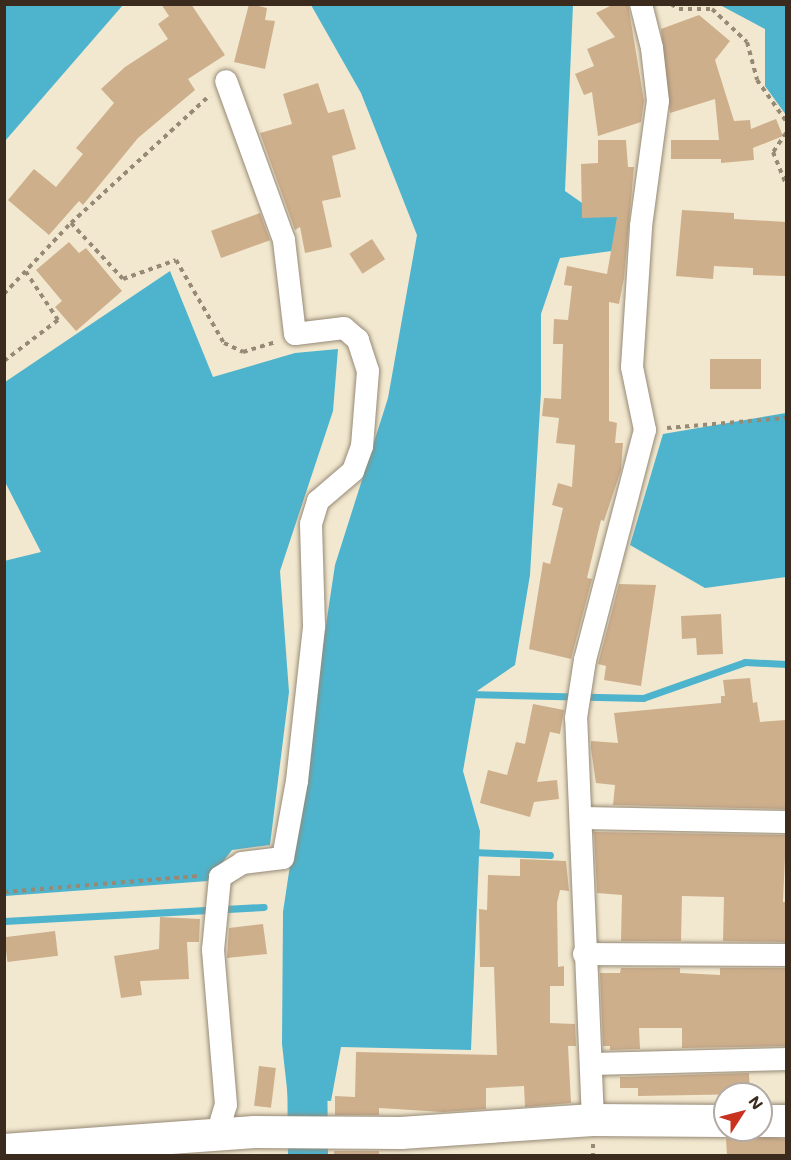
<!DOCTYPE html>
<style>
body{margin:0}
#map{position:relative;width:791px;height:1160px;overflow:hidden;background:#f2e8cf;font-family:Mali,sans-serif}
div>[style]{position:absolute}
.water>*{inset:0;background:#4eb4cd}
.stream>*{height:7px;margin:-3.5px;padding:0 3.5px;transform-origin:3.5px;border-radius:3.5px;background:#4eb4cd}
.river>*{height:40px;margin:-20px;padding:0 20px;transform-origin:20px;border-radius:20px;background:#4eb4cd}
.building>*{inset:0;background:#ceaf8c;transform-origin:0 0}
.path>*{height:4px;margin-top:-2px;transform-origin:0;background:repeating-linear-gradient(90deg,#968976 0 4.5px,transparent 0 9px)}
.roads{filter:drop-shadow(0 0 2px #968976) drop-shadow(0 0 2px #968976)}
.street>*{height:22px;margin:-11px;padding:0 11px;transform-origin:11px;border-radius:11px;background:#fff}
.secondary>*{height:32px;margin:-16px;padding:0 16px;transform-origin:16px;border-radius:16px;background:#fff}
span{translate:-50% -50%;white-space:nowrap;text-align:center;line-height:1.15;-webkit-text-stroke:4.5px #fff;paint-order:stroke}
.frame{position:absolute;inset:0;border:6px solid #3b2a1e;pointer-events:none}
.north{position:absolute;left:713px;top:1082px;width:60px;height:60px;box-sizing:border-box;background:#fff;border:2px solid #b1aaa5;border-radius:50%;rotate:54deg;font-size:16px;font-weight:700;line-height:24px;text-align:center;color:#3b2a1e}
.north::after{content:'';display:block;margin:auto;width:21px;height:27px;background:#c8321e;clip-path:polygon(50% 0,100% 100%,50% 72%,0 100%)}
</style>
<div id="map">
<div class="water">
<i style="clip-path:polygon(5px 4px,123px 5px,5px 141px,4px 5px)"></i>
<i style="clip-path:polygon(311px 5px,573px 5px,565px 191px,585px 205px,622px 211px,619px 250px,560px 258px,541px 314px,541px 392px,530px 575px,515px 665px,477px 691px,463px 771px,480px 831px,471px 1050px,341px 1047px,331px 1101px,288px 1098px,282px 1044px,283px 912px,335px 565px,388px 398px,417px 235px,361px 93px)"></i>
<i style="clip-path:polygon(720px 5px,786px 5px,786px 115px,765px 86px,765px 29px)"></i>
<i style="clip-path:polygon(170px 271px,213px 377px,295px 353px,338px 349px,333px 411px,280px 571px,289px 692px,270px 845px,232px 850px,208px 881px,5px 896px,4px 561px,41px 552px,5px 482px,5px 382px)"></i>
<i style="clip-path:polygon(786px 413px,786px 577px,705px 588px,630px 545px,663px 434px)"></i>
</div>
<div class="stream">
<i style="left:468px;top:694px;width:175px;rotate:1.3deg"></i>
<i style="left:643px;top:698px;width:108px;rotate:-19.4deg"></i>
<i style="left:745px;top:662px;width:41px;rotate:2.8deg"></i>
<i style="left:472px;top:852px;width:78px;rotate:2.2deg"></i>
<i style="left:4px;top:921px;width:260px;rotate:-3.1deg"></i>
</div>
<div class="river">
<i style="left:307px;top:1045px;width:111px;rotate:89.5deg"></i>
</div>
<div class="building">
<i style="clip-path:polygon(161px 4px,191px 4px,225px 55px,188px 79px,195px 90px,138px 138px,83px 205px,79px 201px,49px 235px,8px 200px,34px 169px,56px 187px,83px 154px,76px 148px,114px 103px,101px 89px,125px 67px,168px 39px,158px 24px,169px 16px)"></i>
<i style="clip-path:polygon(249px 4px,267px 8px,265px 20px,275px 21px,265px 69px,234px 62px)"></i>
<i style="clip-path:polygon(614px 4px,628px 4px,644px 101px,641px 122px,598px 136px,592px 92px,584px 95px,575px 74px,594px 66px,587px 49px,615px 37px,596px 13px)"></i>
<i style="clip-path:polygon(699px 15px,730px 41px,715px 60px,734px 121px,750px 120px,751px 129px,776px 119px,783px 136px,753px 148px,754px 160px,721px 163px,721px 159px,671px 159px,671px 140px,719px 140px,715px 99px,670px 113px,661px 29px)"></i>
<i style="clip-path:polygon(318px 83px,328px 113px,344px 109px,356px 149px,332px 156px,341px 197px,322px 201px,332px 247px,305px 253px,300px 227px,295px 230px,260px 133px,292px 124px,283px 94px)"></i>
<i style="clip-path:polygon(598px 140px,626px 140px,628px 167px,634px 167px,624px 278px,619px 304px,609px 302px,609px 421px,617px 423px,615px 443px,623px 443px,621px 470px,604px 521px,601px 520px,587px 578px,592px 579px,571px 659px,529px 649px,543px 562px,550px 564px,563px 508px,552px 505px,558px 483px,572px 487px,575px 445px,556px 443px,559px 418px,542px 416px,544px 398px,561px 399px,563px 344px,553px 344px,554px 319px,568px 320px,572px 286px,564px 285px,567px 266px,607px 274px,617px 217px,582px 218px,581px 164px,598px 163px)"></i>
<i style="clip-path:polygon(682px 210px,734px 213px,734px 219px,786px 222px,786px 276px,753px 275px,753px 268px,714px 266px,713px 279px,676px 276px)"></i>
<i style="left:260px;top:213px;width:29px;height:52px;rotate:70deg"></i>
<i style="left:372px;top:239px;width:24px;height:27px;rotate:57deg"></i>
<i style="clip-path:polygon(69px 242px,79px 253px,86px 248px,122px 291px,76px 331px,55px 307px,62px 301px,36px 270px)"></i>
<i style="left:710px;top:359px;width:51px;height:30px"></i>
<i style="clip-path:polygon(619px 584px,656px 585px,641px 686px,604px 680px,606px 666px,598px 664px)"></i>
<i style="clip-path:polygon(721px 614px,723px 654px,697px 655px,696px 638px,682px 639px,681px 616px)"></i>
<i style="clip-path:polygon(750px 678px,753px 703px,757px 702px,760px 722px,786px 720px,786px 809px,613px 805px,615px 785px,596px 783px,591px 749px,591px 741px,618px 743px,614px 713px,721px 703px,721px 696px,725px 696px,723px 680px)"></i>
<i style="clip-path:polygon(533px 704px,564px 710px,560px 734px,550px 732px,537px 782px,557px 780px,559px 799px,534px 802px,530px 817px,480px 803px,488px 770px,507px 775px,516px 742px,525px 744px)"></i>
<i style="clip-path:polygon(594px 832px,786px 835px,783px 902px,786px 902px,786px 942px,723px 941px,724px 897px,682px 896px,681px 941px,621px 941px,622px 895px,597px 893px)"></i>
<i style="clip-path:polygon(520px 859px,566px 861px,569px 891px,560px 890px,557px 903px,558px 967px,564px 966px,564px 986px,550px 986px,550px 1023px,575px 1024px,576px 1046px,568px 1046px,571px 1103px,525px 1107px,524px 1086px,486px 1088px,486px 1109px,443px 1112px,379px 1108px,379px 1115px,335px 1115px,335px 1096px,355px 1097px,356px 1052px,497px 1055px,494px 967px,480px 967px,479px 909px,487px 910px,488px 875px,520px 876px)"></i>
<i style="clip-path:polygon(160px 917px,200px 919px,199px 942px,187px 942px,189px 979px,140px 981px,142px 995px,121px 998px,114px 956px,159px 949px)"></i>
<i style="clip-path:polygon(263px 924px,267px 954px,227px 958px,229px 928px)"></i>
<i style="left:55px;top:931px;width:25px;height:51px;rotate:83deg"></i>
<i style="clip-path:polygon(621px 968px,680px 968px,680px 973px,720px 975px,720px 968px,786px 968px,786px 1046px,682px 1048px,682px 1028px,639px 1028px,640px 1049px,610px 1050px,610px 1046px,603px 1046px,600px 973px,620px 973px)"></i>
<i style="left:259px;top:1066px;width:17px;height:40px;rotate:7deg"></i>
<i style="clip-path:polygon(749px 1073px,750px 1094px,638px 1096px,638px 1088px,620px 1088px,620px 1077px)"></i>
<i style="clip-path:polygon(737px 1133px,786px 1139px,786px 1155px,727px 1155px,726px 1139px)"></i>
<i style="left:334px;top:1151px;width:45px;height:4px"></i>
</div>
<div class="path">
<i style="left:671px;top:4px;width:9px;rotate:32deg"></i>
<i style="left:679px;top:9px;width:33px"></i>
<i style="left:712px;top:9px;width:48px;rotate:43.3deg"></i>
<i style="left:747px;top:42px;width:39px;rotate:75deg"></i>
<i style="left:757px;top:80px;width:50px;rotate:54.7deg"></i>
<i style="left:786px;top:133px;width:23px;rotate:124deg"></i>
<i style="left:773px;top:152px;width:35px;rotate:68deg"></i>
<i style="left:71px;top:223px;width:76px;rotate:47.1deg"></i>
<i style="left:123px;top:279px;width:56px;rotate:-19.7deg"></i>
<i style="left:176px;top:260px;width:96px;rotate:60deg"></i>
<i style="left:224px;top:343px;width:21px;rotate:25deg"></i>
<i style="left:243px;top:352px;width:34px;rotate:-17deg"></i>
<i style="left:4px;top:294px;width:98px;rotate:-46.7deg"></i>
<i style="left:71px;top:223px;width:189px;rotate:-42.6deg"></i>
<i style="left:4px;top:361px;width:68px;rotate:-37.2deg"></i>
<i style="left:58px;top:320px;width:58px;rotate:-123.7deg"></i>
<i style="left:667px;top:428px;width:119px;rotate:-4.8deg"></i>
<i style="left:4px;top:892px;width:195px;rotate:-4.7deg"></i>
<i style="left:593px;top:1144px;width:12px;rotate:90deg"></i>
</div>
<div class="roads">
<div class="street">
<i style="left:581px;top:818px;width:205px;rotate:1.1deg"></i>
<i style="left:584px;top:954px;width:202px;rotate:0.3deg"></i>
<i style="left:593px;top:1064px;width:193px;rotate:-1.5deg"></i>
<i style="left:593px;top:1120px;width:402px;rotate:-92.4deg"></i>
<i style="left:576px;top:718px;width:59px;rotate:-81.2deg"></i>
<i style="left:585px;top:660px;width:238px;rotate:-75.4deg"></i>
<i style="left:645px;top:430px;width:64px;rotate:-101.7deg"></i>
<i style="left:632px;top:367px;width:141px;rotate:-86.3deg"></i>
<i style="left:641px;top:226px;width:126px;rotate:-82.3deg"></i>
<i style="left:658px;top:101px;width:53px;rotate:-96.5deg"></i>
<i style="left:652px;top:48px;width:45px;rotate:-104deg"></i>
<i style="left:217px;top:1134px;width:30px;rotate:-73deg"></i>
<i style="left:226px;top:1105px;width:156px;rotate:-94.8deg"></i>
<i style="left:213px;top:950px;width:73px;rotate:-84.5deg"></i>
<i style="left:220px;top:877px;width:26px;rotate:-32deg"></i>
<i style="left:242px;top:863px;width:41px;rotate:-7deg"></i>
<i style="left:283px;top:858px;width:78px;rotate:-79.7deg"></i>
<i style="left:297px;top:781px;width:156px;rotate:-83.7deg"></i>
<i style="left:314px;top:626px;width:102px;rotate:-91.7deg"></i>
<i style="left:311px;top:524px;width:24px;rotate:-73deg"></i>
<i style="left:318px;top:501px;width:46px;rotate:-40.6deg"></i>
<i style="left:353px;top:471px;width:27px;rotate:-70deg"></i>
<i style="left:362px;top:446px;width:75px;rotate:-85.4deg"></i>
<i style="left:368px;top:371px;width:33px;rotate:-108deg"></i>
<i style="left:358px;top:340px;width:18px;rotate:-139deg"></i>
<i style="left:344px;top:328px;width:49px;rotate:173deg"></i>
<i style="left:295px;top:334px;width:95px;rotate:-96.7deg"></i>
<i style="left:284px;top:240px;width:169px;rotate:-110deg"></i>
</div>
<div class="secondary">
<i style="left:761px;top:1121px;width:25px"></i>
<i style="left:4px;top:1150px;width:251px;rotate:-4.1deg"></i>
<i style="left:254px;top:1132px;width:147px;rotate:0.4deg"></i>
<i style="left:401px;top:1133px;width:192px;rotate:-3.9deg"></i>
<i style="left:593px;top:1120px;width:132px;rotate:0.4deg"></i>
</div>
</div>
<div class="frame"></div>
<div class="north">N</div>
</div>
